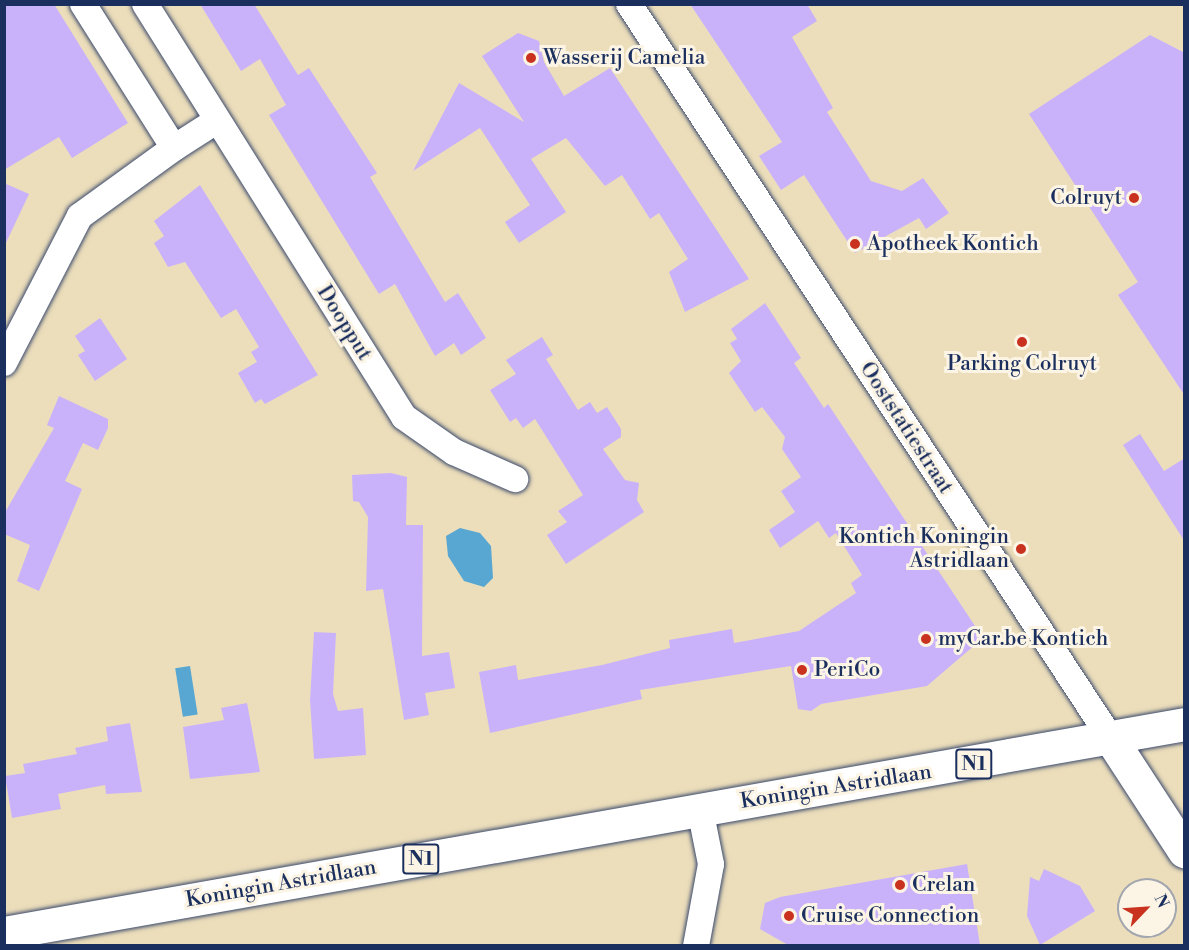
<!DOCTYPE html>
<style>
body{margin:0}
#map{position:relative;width:1189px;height:950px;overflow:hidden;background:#ecdebb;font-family:"Libre Bodoni",serif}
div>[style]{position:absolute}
.water>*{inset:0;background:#58a7d2;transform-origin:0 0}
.building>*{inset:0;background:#cab2fb}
.roads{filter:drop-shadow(0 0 2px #3a496c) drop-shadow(0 0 2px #3a496c)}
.minor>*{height:26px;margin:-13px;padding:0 13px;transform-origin:13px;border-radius:13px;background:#fff}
.tertiary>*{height:33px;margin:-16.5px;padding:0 16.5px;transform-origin:16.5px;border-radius:16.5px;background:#fff}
.primary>*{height:33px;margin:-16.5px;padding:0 16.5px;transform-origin:16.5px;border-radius:16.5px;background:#fff}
.dots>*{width:16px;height:16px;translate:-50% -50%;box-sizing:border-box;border:3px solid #fcf5e5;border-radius:50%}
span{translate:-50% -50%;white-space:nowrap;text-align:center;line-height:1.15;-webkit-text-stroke:6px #fcf5e5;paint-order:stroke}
.shield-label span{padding:2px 4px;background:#fcf5e5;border:2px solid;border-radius:4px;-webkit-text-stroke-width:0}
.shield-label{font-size:20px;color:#1b2f5e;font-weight:700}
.poi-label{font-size:21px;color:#1b2f5e}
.left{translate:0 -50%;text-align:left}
.right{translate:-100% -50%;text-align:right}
.street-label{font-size:21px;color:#1b2f5e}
.frame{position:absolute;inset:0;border:6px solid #1b2f5e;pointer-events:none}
.north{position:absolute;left:1117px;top:878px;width:60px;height:60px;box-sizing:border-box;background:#fcf5e5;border:2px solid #a2a6af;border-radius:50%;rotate:65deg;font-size:16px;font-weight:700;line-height:24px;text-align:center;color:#1b2f5e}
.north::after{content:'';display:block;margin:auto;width:21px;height:27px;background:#c8321e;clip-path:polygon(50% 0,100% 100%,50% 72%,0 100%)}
</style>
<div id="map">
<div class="water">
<i style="clip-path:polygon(460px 528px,480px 533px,491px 546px,493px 578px,484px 587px,464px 581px,448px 556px,446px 536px)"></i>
<i style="left:190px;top:666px;width:49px;height:15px;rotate:81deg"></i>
</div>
<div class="building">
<i style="clip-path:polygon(4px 4px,54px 4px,128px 123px,72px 158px,59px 137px,4px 170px)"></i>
<i style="clip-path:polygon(200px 4px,254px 4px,298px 75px,309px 68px,377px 173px,370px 177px,445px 302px,458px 293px,486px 338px,461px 355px,454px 343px,435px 356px,395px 284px,379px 294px,269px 115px,286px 105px,260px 59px,241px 71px)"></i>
<i style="clip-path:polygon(690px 4px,807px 4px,817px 21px,792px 37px,833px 108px,827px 112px,871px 181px,902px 191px,923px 178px,949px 213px,926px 229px,919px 218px,855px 253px,804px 175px,781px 190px,759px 156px,782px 142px)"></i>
<i style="clip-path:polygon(518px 33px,539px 41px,544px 62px,564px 96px,610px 68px,749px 279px,685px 312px,669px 272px,688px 259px,659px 213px,650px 219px,622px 175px,605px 186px,566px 138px,531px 159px,566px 212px,519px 243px,505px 222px,530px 205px,480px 128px,413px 171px,459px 83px,524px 122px,482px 56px)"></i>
<i style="clip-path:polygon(1150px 35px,1185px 53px,1185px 396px,1118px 295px,1138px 282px,1029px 114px)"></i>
<i style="clip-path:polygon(4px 183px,29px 194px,4px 247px)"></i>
<i style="clip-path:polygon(200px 185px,318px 375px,265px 404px,261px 399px,255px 403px,238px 373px,257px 362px,251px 352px,259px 347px,236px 309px,221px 318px,185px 262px,168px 267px,154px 243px,164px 236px,154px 221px)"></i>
<i style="clip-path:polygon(765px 303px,801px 358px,794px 363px,824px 408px,828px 404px,983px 638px,927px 686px,821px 704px,811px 711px,798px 709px,791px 666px,640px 690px,642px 699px,490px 733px,479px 672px,516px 665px,518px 680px,602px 665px,670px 648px,669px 640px,732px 629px,734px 643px,799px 631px,856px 593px,851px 583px,862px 575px,836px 533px,829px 538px,818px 521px,780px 548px,769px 530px,795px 512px,781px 491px,801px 477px,782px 449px,785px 437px,762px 407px,755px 412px,729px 373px,741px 361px,730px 343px,737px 339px,731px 329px)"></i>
<i style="clip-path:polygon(100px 318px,127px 359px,95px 381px,78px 355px,85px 351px,75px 336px)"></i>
<i style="clip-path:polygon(542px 337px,553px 355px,546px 359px,578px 410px,590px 402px,597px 413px,607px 407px,621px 429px,621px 437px,603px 449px,625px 480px,639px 483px,637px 500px,644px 512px,566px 564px,547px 535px,567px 522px,558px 511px,583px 495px,535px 419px,523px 428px,516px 418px,510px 422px,490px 390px,516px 374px,506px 360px)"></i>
<i style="clip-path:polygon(59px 396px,108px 419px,108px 428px,98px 450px,83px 443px,65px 481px,82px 489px,39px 591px,17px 581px,30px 545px,4px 534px,4px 514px,54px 428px,47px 425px)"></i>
<i style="clip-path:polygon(1140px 434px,1164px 471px,1185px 458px,1185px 542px,1123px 445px)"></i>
<i style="clip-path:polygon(391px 473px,407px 477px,406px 525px,423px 525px,422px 656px,449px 652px,455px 688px,425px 693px,429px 715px,404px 720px,383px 589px,366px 591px,368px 517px,359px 502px,353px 501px,352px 475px)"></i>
<i style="clip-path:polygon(314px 632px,336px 633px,333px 694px,338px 711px,363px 708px,366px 755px,314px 759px,310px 700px)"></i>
<i style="clip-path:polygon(247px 703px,260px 772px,190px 779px,183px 727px,224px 720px,221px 708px)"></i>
<i style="clip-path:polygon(130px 723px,142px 792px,106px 794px,105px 785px,58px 794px,61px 809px,12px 818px,5px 776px,25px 773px,23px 764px,77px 754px,75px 748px,108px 741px,106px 727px)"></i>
<i style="clip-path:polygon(967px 864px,980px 945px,788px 945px,760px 929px,765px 903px,780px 897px)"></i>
<i style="clip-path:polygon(1044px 869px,1080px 886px,1095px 911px,1040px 945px,1027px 916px,1030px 877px,1039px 881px)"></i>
</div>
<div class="roads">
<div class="minor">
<i style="left:83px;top:4px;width:170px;rotate:57.7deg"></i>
<i style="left:174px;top:148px;width:50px;rotate:-32.7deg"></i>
<i style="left:145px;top:4px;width:487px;rotate:57.9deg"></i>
<i style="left:404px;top:417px;width:61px;rotate:35deg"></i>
<i style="left:454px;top:452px;width:67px;rotate:23.9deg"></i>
<i style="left:629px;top:4px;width:879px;rotate:56.74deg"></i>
<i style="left:4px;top:363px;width:165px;rotate:-62.7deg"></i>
<i style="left:80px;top:216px;width:116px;rotate:-35.9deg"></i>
<i style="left:696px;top:946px;width:83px;rotate:-79.6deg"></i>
<i style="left:711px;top:864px;width:56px;rotate:-101.3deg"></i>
</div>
<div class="tertiary">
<i style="left:1111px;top:739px;width:134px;rotate:56.9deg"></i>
</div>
<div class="primary">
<i style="left:4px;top:933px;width:1198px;rotate:-10.04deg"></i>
</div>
</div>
<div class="dots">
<i style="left:531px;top:58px;background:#c8321e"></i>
<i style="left:1134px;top:198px;background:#c8321e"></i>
<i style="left:855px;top:244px;background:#c8321e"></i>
<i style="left:1022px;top:342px;background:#c8321e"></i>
<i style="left:1021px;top:549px;background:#c8321e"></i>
<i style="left:926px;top:639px;background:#c8321e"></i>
<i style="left:802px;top:670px;background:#c8321e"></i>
<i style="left:900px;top:885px;background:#c8321e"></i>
<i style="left:789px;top:916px;background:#c8321e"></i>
</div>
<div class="shield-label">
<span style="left:974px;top:764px">N1</span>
<span style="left:421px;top:859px">N1</span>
</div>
<div class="poi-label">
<span class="left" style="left:543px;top:58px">Wasserij Camelia</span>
<span class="right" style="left:1122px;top:198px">Colruyt</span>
<span class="left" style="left:867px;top:244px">Apotheek Kontich</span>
<span style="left:1022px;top:364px">Parking Colruyt</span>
<span class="right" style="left:1009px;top:549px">Kontich Koningin<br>Astridlaan</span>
<span class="left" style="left:938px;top:639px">myCar.be Kontich</span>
<span class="left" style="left:814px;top:670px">PeriCo</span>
<span class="left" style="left:912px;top:885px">Crelan</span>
<span class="left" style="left:801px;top:916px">Cruise Connection</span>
</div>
<div class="street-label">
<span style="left:344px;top:323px;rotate:58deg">Doopput</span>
<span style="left:906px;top:428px;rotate:57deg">Ooststatiestraat</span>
<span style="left:836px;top:787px;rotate:-9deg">Koningin Astridlaan</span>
<span style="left:281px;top:884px;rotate:-10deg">Koningin Astridlaan</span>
</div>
<div class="frame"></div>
<div class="north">N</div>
</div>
